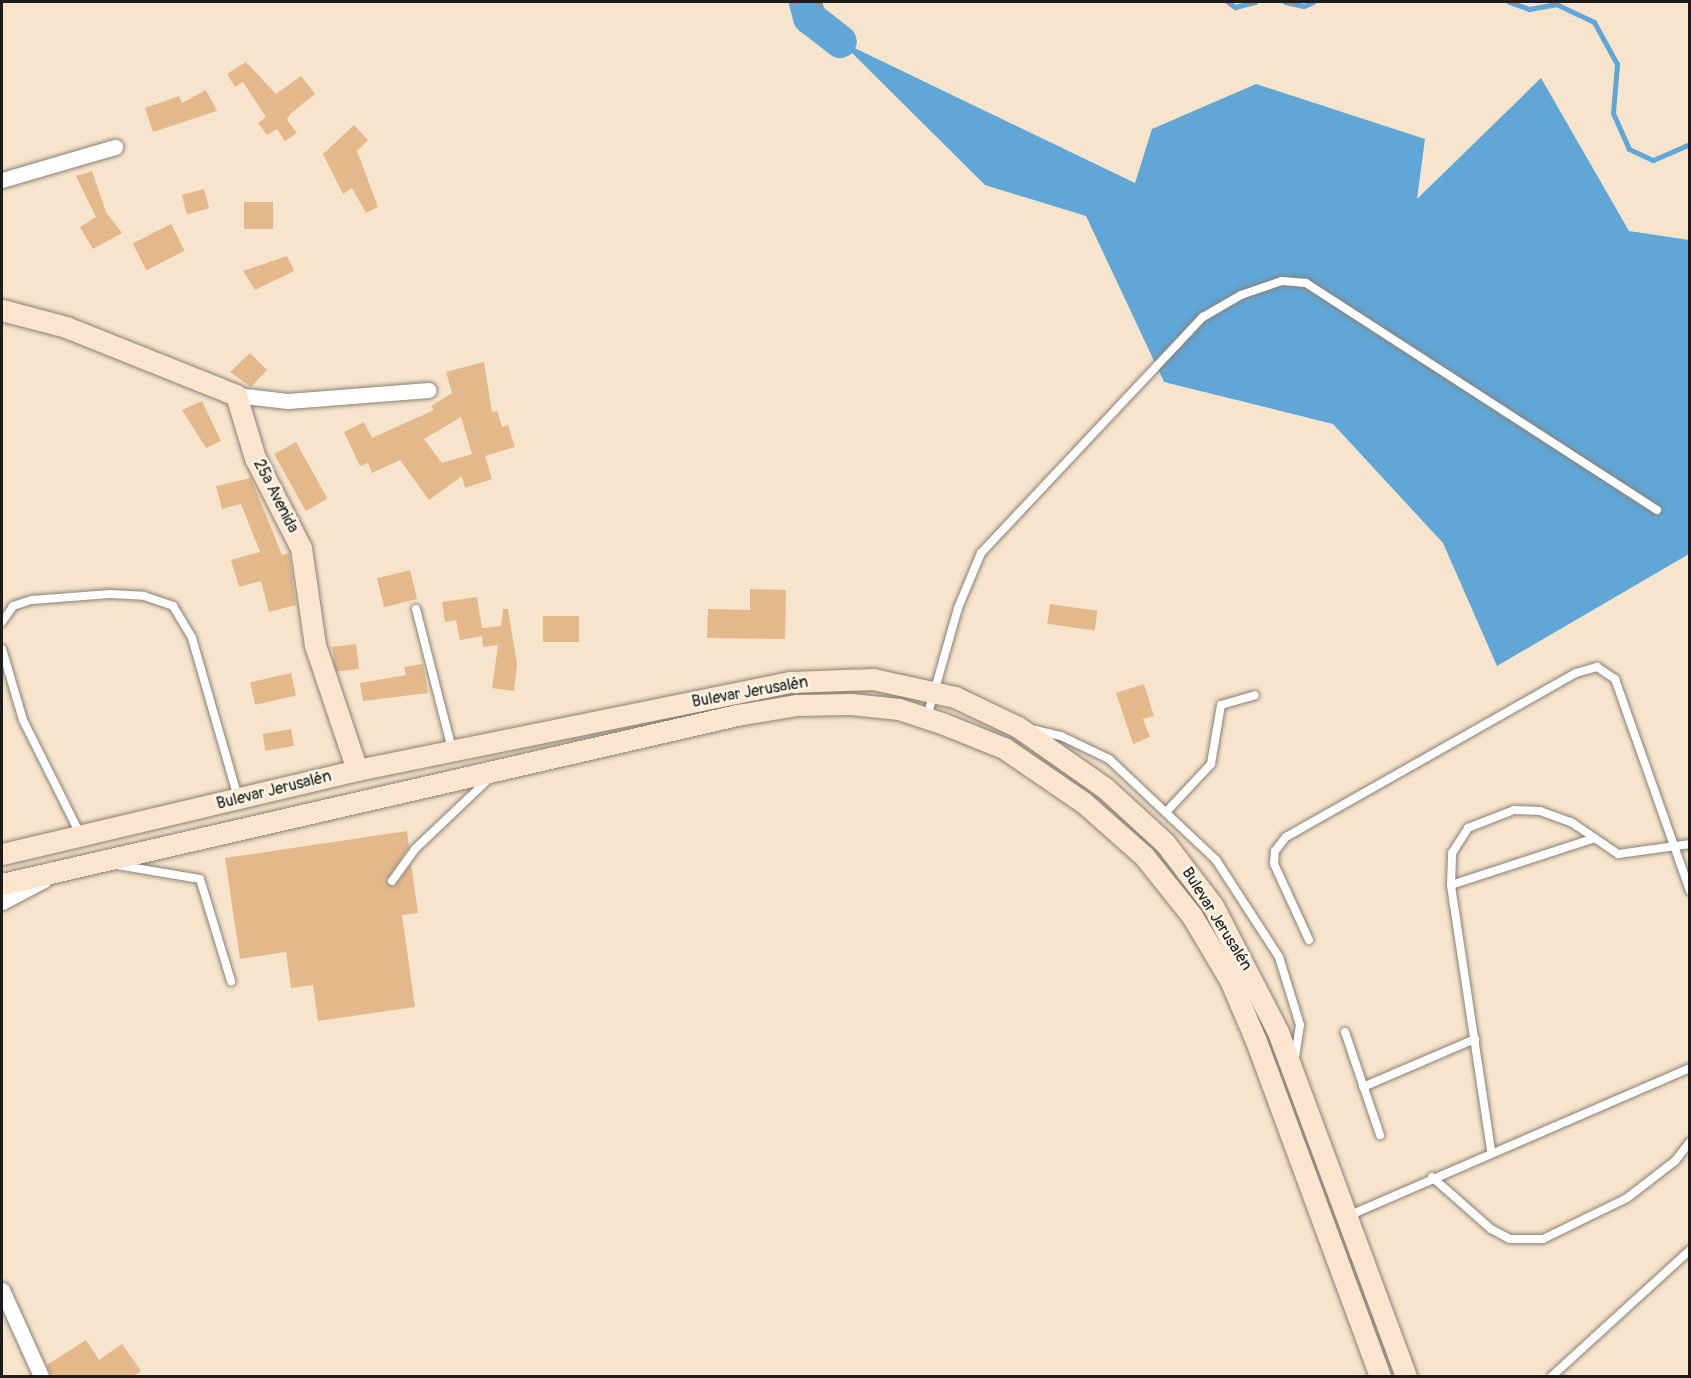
<!DOCTYPE html>
<meta charset="utf-8">
<style>
body{margin:0}
#map{position:relative;width:1691px;height:1378px;overflow:hidden;background:#f7e4cc;font-family:Pangolin,sans-serif}
div>[style]{position:absolute}
.water>*{inset:0;background:#60a6d6}
.stream>*{height:5px;margin:-2.5px;padding:0 2.5px;transform-origin:2.5px;border-radius:2.5px;background:#60a6d6}
.river>*{height:33px;margin:-16.5px;padding:0 16.5px;transform-origin:16.5px;border-radius:16.5px;background:#60a6d6}
.building>*{inset:0;background:#e3b98c;transform-origin:0 0}
.roads{filter:drop-shadow(0 0 2px #8a8074) drop-shadow(0 0 2px #8a8074)}
.lane>*{height:8px;margin:-4px;padding:0 4px;transform-origin:4px;border-radius:4px;background:#fff}
.street>*{height:15px;margin:-7.5px;padding:0 7.5px;transform-origin:7.5px;border-radius:7.5px;background:#fff}
.secondary>*{height:21px;margin:-10.5px;padding:0 10.5px;transform-origin:10.5px;border-radius:10.5px;background:#fbe5cf}
span{translate:-50% -50%;white-space:nowrap;text-align:center;line-height:1.15;-webkit-text-stroke:5px #fcf5e5;paint-order:stroke}
.street-label{font-size:16px;color:#1c1c1c}
.frame{position:absolute;inset:0;border:3px solid #1c1c1c;pointer-events:none}
</style>
<div id="map">
<div class="water">
<i style="clip-path:polygon(840px 41px,1135px 183px,1152px 129px,1256px 84px,1425px 139px,1417px 199px,1541px 78px,1629px 231px,1689px 240px,1689px 554px,1497px 666px,1443px 543px,1333px 424px,1164px 382px,1086px 216px,985px 185px)"></i>
</div>
<div class="stream">
<i style="left:1228px;top:2px;width:9px;rotate:36deg"></i>
<i style="left:1235px;top:7px;width:21px;rotate:-14deg"></i>
<i style="left:1285px;top:2px;width:19px;rotate:12deg"></i>
<i style="left:1304px;top:6px;width:10px;rotate:-24deg"></i>
<i style="left:1509px;top:2px;width:21px;rotate:19deg"></i>
<i style="left:1529px;top:9px;width:27px;rotate:-10deg"></i>
<i style="left:1556px;top:4px;width:42px;rotate:25.3deg"></i>
<i style="left:1594px;top:22px;width:48px;rotate:61.3deg"></i>
<i style="left:1617px;top:64px;width:49px;rotate:94.7deg"></i>
<i style="left:1613px;top:113px;width:39px;rotate:66deg"></i>
<i style="left:1629px;top:149px;width:26px;rotate:25deg"></i>
<i style="left:1653px;top:160px;width:40px;rotate:-23.4deg"></i>
</div>
<div class="river">
<i style="left:805px;top:2px;width:16px;rotate:75deg"></i>
<i style="left:809px;top:17px;width:39px;rotate:38deg"></i>
</div>
<div class="building">
<i style="clip-path:polygon(246px 62px,276px 94px,301px 76px,315px 94px,290px 114px,287px 120px,297px 133px,285px 141px,277px 129px,267px 135px,258px 123px,266px 117px,243px 82px,235px 87px,227px 74px)"></i>
<i style="clip-path:polygon(206px 90px,217px 111px,153px 132px,145px 108px,179px 96px,182px 103px)"></i>
<i style="clip-path:polygon(354px 125px,368px 140px,357px 151px,378px 207px,366px 213px,352px 188px,343px 194px,323px 154px)"></i>
<i style="clip-path:polygon(92px 171px,106px 212px,122px 233px,93px 249px,80px 227px,96px 217px,76px 176px)"></i>
<i style="left:204px;top:189px;width:20px;height:23px;rotate:75deg"></i>
<i style="left:244px;top:202px;width:29px;height:27px"></i>
<i style="left:171px;top:224px;width:30px;height:43px;rotate:63deg"></i>
<i style="clip-path:polygon(287px 256px,294px 271px,255px 290px,243px 271px)"></i>
<i style="clip-path:polygon(250px 353px,267px 370px,251px 387px,230px 372px)"></i>
<i style="clip-path:polygon(evenodd,484px 362px,492px 412px,497px 411px,502px 427px,508px 425px,515px 447px,485px 456px,492px 479px,465px 488px,462px 476px,429px 500px,400px 460px,372px 473px,368px 463px,360px 466px,344px 432px,364px 422px,372px 438px,434px 410px,431px 406px,452px 393px,446px 372px,484px 362px,461px 417px,472px 454px,442px 463px,424px 439px,461px 417px)"></i>
<i style="clip-path:polygon(202px 401px,221px 441px,206px 448px,182px 410px)"></i>
<i style="left:296px;top:442px;width:65px;height:25px;rotate:61deg"></i>
<i style="clip-path:polygon(251px 478px,282px 555px,289px 553px,296px 605px,269px 612px,261px 581px,239px 587px,231px 560px,260px 552px,241px 504px,222px 509px,216px 486px)"></i>
<i style="left:410px;top:570px;width:30px;height:34px;rotate:76deg"></i>
<i style="clip-path:polygon(750px 589px,786px 590px,785px 639px,707px 638px,708px 609px,750px 610px)"></i>
<i style="clip-path:polygon(477px 597px,482px 628px,501px 626px,503px 609px,508px 609px,517px 664px,514px 691px,492px 688px,498px 645px,483px 647px,482px 636px,460px 640px,456px 620px,445px 622px,442px 602px)"></i>
<i style="left:1050px;top:604px;width:48px;height:20px;rotate:8deg"></i>
<i style="left:579px;top:616px;width:26px;height:36px;rotate:90deg"></i>
<i style="left:356px;top:644px;width:25px;height:24px;rotate:83deg"></i>
<i style="clip-path:polygon(423px 664px,428px 693px,363px 701px,360px 683px,406px 675px,404px 667px)"></i>
<i style="left:291px;top:673px;width:23px;height:42px;rotate:77deg"></i>
<i style="clip-path:polygon(1144px 684px,1154px 716px,1143px 719px,1150px 737px,1133px 744px,1116px 693px)"></i>
<i style="left:291px;top:729px;width:17px;height:29px;rotate:80deg"></i>
<i style="clip-path:polygon(407px 831px,409px 847px,386px 881px,395px 886px,411px 864px,418px 913px,402px 915px,415px 1007px,318px 1021px,313px 985px,291px 988px,286px 952px,240px 959px,225px 858px)"></i>
<i style="clip-path:polygon(86px 1340px,99px 1360px,122px 1344px,141px 1371px,133px 1377px,51px 1377px,47px 1365px)"></i>
</div>
<div class="roads">
<div class="lane">
<i style="left:416px;top:609px;width:145px;rotate:75.6deg"></i>
<i style="left:2px;top:622px;width:19px;rotate:-55deg"></i>
<i style="left:13px;top:606px;width:20px;rotate:-18deg"></i>
<i style="left:32px;top:600px;width:78px;rotate:-4.4deg"></i>
<i style="left:110px;top:594px;width:34px;rotate:3deg"></i>
<i style="left:144px;top:596px;width:31px;rotate:19deg"></i>
<i style="left:173px;top:606px;width:37px;rotate:59deg"></i>
<i style="left:192px;top:638px;width:166px;rotate:73.9deg"></i>
<i style="left:2px;top:649px;width:74px;rotate:73.5deg"></i>
<i style="left:23px;top:720px;width:125px;rotate:63.4deg"></i>
<i style="left:927px;top:717px;width:113px;rotate:-74.1deg"></i>
<i style="left:958px;top:608px;width:60px;rotate:-67.3deg"></i>
<i style="left:981px;top:553px;width:324px;rotate:-46.8deg"></i>
<i style="left:1203px;top:317px;width:44px;rotate:-30.1deg"></i>
<i style="left:1241px;top:295px;width:43px;rotate:-18.9deg"></i>
<i style="left:1282px;top:281px;width:24px;rotate:5deg"></i>
<i style="left:1306px;top:283px;width:418px;rotate:32.9deg"></i>
<i style="left:1035px;top:730px;width:27px;rotate:13deg"></i>
<i style="left:1061px;top:736px;width:53px;rotate:25.6deg"></i>
<i style="left:1109px;top:759px;width:147px;rotate:43.3deg"></i>
<i style="left:1216px;top:860px;width:116px;rotate:57deg"></i>
<i style="left:1279px;top:957px;width:71px;rotate:72.8deg"></i>
<i style="left:1300px;top:1025px;width:33px;rotate:99deg"></i>
<i style="left:1168px;top:810px;width:63px;rotate:-46.9deg"></i>
<i style="left:1211px;top:764px;width:60px;rotate:-80.4deg"></i>
<i style="left:1221px;top:705px;width:35px;rotate:-16deg"></i>
<i style="left:117px;top:865px;width:84px;rotate:9.6deg"></i>
<i style="left:200px;top:879px;width:107px;rotate:73.1deg"></i>
<i style="left:392px;top:881px;width:39px;rotate:-54deg"></i>
<i style="left:415px;top:849px;width:105px;rotate:-43.5deg"></i>
<i style="left:1451px;top:885px;width:151px;rotate:-18.1deg"></i>
<i style="left:1309px;top:940px;width:84px;rotate:-114.7deg"></i>
<i style="left:1274px;top:864px;width:13px;rotate:-86deg"></i>
<i style="left:1275px;top:851px;width:18px;rotate:-52deg"></i>
<i style="left:1286px;top:837px;width:333px;rotate:-29.5deg"></i>
<i style="left:1576px;top:673px;width:22px;rotate:-16deg"></i>
<i style="left:1597px;top:667px;width:22px;rotate:34deg"></i>
<i style="left:1615px;top:679px;width:225px;rotate:70.5deg"></i>
<i style="left:1345px;top:1032px;width:109px;rotate:71.2deg"></i>
<i style="left:1363px;top:1087px;width:122px;rotate:-23.2deg"></i>
<i style="left:1491px;top:1150px;width:268px;rotate:-98.6deg"></i>
<i style="left:1451px;top:885px;width:32px;rotate:-88deg"></i>
<i style="left:1452px;top:853px;width:30px;rotate:-57deg"></i>
<i style="left:1468px;top:828px;width:49px;rotate:-21.4deg"></i>
<i style="left:1514px;top:810px;width:26px;rotate:2deg"></i>
<i style="left:1540px;top:811px;width:33px;rotate:20deg"></i>
<i style="left:1571px;top:822px;width:57px;rotate:34.2deg"></i>
<i style="left:1618px;top:854px;width:73px;rotate:-7.9deg"></i>
<i style="left:1432px;top:1177px;width:79px;rotate:41.4deg"></i>
<i style="left:1491px;top:1229px;width:21px;rotate:28deg"></i>
<i style="left:1510px;top:1239px;width:33px"></i>
<i style="left:1543px;top:1239px;width:93px;rotate:-26deg"></i>
<i style="left:1627px;top:1198px;width:61px;rotate:-37.6deg"></i>
<i style="left:1675px;top:1161px;width:24px;rotate:-52deg"></i>
<i style="left:1348px;top:1216px;width:373px;rotate:-23.4deg"></i>
<i style="left:1552px;top:1376px;width:187px;rotate:-42.4deg"></i>
</div>
<div class="street">
<i style="left:2px;top:180px;width:118px;rotate:-16.3deg"></i>
<i style="left:236px;top:395px;width:52px;rotate:6.6deg"></i>
<i style="left:288px;top:401px;width:141px;rotate:-4.5deg"></i>
<i style="left:2px;top:902px;width:47px;rotate:-27.6deg"></i>
<i style="left:2px;top:1290px;width:94px;rotate:65.6deg"></i>
</div>
<div class="secondary">
<i style="left:2px;top:310px;width:66px;rotate:14.9deg"></i>
<i style="left:66px;top:327px;width:183px;rotate:21.8deg"></i>
<i style="left:236px;top:395px;width:66px;rotate:73.2deg"></i>
<i style="left:255px;top:458px;width:101px;rotate:62.9deg"></i>
<i style="left:301px;top:548px;width:98px;rotate:81.8deg"></i>
<i style="left:315px;top:645px;width:132px;rotate:71.4deg"></i>
<i style="left:2px;top:854px;width:365px;rotate:-13.3deg"></i>
<i style="left:357px;top:770px;width:443px;rotate:-11.5deg"></i>
<i style="left:791px;top:682px;width:82px;rotate:-2.1deg"></i>
<i style="left:873px;top:679px;width:84px;rotate:12.4deg"></i>
<i style="left:955px;top:697px;width:70px;rotate:25.5deg"></i>
<i style="left:1018px;top:727px;width:106px;rotate:35deg"></i>
<i style="left:1105px;top:788px;width:81px;rotate:42.5deg"></i>
<i style="left:1165px;top:843px;width:79px;rotate:52.7deg"></i>
<i style="left:1213px;top:906px;width:142px;rotate:62.7deg"></i>
<i style="left:1278px;top:1032px;width:367px;rotate:69.6deg"></i>
<i style="left:2px;top:884px;width:754px;rotate:-12.95deg"></i>
<i style="left:737px;top:715px;width:61px;rotate:-9.5deg"></i>
<i style="left:797px;top:705px;width:54px;rotate:-1.1deg"></i>
<i style="left:851px;top:704px;width:48px;rotate:5.9deg"></i>
<i style="left:899px;top:709px;width:47px;rotate:18.4deg"></i>
<i style="left:944px;top:724px;width:65px;rotate:21.8deg"></i>
<i style="left:1004px;top:748px;width:96px;rotate:34.4deg"></i>
<i style="left:1083px;top:802px;width:81px;rotate:41.5deg"></i>
<i style="left:1144px;top:856px;width:77px;rotate:51.3deg"></i>
<i style="left:1192px;top:916px;width:74px;rotate:59.3deg"></i>
<i style="left:1230px;top:980px;width:66px;rotate:66.9deg"></i>
<i style="left:1256px;top:1041px;width:357px;rotate:69.7deg"></i>
</div>
</div>
<div class="street-label">
<span style="left:276px;top:496px;rotate:63deg">25a Avenida</span>
<span style="left:750px;top:692px;rotate:-10deg">Bulevar Jerusalén</span>
<span style="left:274px;top:790px;rotate:-14deg">Bulevar Jerusalén</span>
<span style="left:1217px;top:919px;rotate:58deg">Bulevar Jerusalén</span>
</div>
<div class="frame"></div>
</div>
